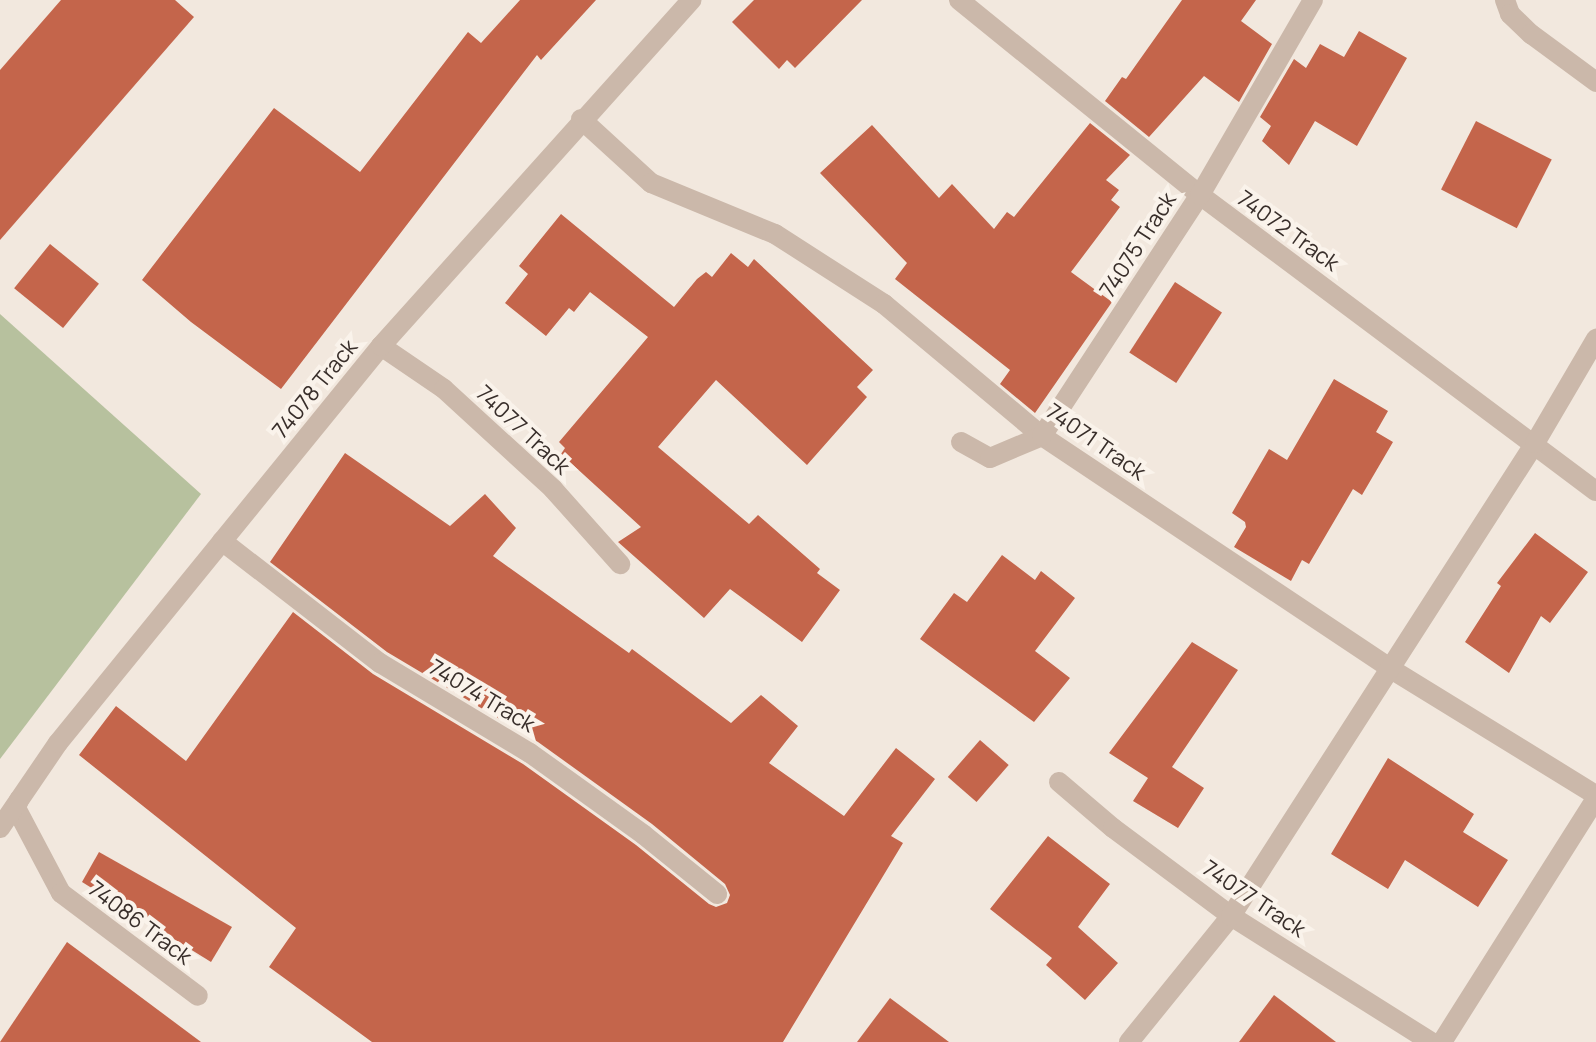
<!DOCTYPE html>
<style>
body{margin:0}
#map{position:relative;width:1596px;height:1042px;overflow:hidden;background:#f2e8de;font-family:Manrope,sans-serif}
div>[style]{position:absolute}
.green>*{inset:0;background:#b7c19e}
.building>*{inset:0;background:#c4654b;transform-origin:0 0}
.minor>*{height:20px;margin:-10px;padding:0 10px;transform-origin:10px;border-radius:10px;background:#cbb8aa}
span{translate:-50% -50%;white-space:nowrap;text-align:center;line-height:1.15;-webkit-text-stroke:8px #faf3eb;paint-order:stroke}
.street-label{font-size:22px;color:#382e2a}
</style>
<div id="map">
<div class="green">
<i style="clip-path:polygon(0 314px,201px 494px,0 759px)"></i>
</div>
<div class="building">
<i style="clip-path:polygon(61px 0,175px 0,194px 17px,0 240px,0 70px)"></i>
<i style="clip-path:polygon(520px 0,596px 0,541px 60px,537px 55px,281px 389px,191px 322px,142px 280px,274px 108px,360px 172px,468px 32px,481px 43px)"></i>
<i style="clip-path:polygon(754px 0,862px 0,795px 68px,787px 60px,779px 69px,732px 22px)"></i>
<i style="clip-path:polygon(1182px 0,1256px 0,1241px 21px,1272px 44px,1239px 102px,1204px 76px,1149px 137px,1105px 101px,1122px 77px,1126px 79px)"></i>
<i style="clip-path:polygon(1359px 31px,1407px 58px,1357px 146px,1315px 121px,1289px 165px,1262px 141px,1271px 126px,1260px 117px,1294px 59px,1306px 68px,1320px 44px,1344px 57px)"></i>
<i style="left:1476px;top:121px;width:85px;height:77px;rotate:27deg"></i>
<i style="clip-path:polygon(1090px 123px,1130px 155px,1106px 180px,1119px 190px,1111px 200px,1120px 207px,1071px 272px,1112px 302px,1035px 413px,1000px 384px,1010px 370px,895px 279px,907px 263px,820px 173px,872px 125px,939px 198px,952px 184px,994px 229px,1007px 212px,1014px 217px)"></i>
<i style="clip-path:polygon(561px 214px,674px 307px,697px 279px,706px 272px,712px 277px,731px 253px,748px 267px,754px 259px,873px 370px,857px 387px,867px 397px,807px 465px,716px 380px,658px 447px,749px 524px,758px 515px,820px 569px,817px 573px,840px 590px,802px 642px,730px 589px,704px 618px,618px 542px,641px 527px,561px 454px,565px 448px,559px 442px,648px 337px,590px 292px,574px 312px,569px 308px,546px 336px,505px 303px,528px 274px,519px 266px)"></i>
<i style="left:50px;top:244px;width:63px;height:57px;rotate:39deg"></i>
<i style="left:1175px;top:282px;width:56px;height:84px;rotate:33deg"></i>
<i style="clip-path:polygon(1334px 379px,1388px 411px,1376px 432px,1393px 442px,1362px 495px,1353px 489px,1309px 564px,1302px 560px,1291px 581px,1234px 547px,1246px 527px,1245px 522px,1232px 513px,1269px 449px,1287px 460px)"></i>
<i style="clip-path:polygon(345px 453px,450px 526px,485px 494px,516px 528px,493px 556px,629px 653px,632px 649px,731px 723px,761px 695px,798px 726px,769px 763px,844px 816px,896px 748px,935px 779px,891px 836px,903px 843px,783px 1042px,372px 1042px,269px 967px,296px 928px,79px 755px,116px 706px,186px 761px,293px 612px,373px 674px,523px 764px,636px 845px,709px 904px,716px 907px,727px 903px,730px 895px,725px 884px,652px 824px,538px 742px,387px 652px,270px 562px)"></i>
<i style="clip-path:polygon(1535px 533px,1588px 572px,1550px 623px,1541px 616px,1509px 673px,1465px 642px,1501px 586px,1497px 583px)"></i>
<i style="clip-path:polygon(1002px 555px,1035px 580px,1041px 571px,1075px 598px,1035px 651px,1070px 678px,1034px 722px,920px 639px,954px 593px,967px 602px)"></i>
<i style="clip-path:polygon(1192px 642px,1238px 670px,1172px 767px,1204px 788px,1178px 828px,1133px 801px,1148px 778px,1109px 753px)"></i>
<i style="left:980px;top:740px;width:38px;height:49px;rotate:41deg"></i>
<i style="clip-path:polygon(1388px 758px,1474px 814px,1463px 832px,1508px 860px,1478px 907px,1405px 860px,1388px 889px,1331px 854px)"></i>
<i style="clip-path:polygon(1048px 836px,1110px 884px,1078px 927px,1118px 963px,1085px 1000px,1046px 965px,1052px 958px,990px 909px)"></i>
<i style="clip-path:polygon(99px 852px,232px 927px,211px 962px,82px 882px)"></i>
<i style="clip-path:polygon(67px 942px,201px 1042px,0 1042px)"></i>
<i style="clip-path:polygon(1274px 995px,1336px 1042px,1239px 1042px)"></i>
<i style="clip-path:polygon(890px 998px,949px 1042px,857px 1042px)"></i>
</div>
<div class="minor">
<i style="left:959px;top:0;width:310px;rotate:39deg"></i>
<i style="left:1200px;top:195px;width:494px;rotate:36.8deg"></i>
<i style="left:1505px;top:0;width:15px;rotate:70deg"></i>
<i style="left:1510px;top:14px;width:29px;rotate:44deg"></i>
<i style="left:1531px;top:34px;width:81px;rotate:36.4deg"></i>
<i style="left:581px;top:119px;width:95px;rotate:42.4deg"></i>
<i style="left:651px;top:183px;width:134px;rotate:22.4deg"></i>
<i style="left:775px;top:234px;width:130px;rotate:32.7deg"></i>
<i style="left:884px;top:304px;width:206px;rotate:39.9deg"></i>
<i style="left:1042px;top:436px;width:420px;rotate:33.7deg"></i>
<i style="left:1391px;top:669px;width:241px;rotate:31.6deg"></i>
<i style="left:381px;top:346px;width:76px;rotate:34.3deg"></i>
<i style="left:444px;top:389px;width:148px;rotate:42.5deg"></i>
<i style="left:553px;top:489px;width:101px;rotate:48.2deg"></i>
<i style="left:961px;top:442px;width:33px;rotate:29deg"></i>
<i style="left:990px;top:458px;width:56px;rotate:-22.9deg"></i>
<i style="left:1042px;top:436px;width:288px;rotate:-56.8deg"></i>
<i style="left:1200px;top:195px;width:225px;rotate:-59.9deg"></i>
<i style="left:222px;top:541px;width:200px;rotate:37.7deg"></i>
<i style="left:380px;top:663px;width:175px;rotate:31deg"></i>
<i style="left:530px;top:753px;width:140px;rotate:35.7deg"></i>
<i style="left:644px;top:835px;width:94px;rotate:38.9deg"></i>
<i style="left:1059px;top:782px;width:71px;rotate:40.4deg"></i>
<i style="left:1113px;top:828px;width:147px;rotate:36.7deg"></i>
<i style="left:1231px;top:916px;width:236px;rotate:32.2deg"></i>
<i style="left:19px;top:800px;width:9px;rotate:111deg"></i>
<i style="left:16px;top:808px;width:96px;rotate:62.1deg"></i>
<i style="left:61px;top:893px;width:171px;rotate:36.9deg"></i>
<i style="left:0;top:828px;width:103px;rotate:-55.7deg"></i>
<i style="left:58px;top:743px;width:512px;rotate:-50.87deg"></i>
<i style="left:381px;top:346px;width:465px;rotate:-48.1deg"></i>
<i style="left:1129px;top:1042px;width:162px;rotate:-51deg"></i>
<i style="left:1231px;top:916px;width:562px;rotate:-57.27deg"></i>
<i style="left:1535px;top:443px;width:121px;rotate:-59.6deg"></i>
<i style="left:1442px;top:1042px;width:289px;rotate:-57.7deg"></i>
</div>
<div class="street-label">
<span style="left:1288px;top:231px;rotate:36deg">74072 Track</span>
<span style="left:1138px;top:245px;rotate:-57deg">74075 Track</span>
<span style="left:315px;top:389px;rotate:-51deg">74078 Track</span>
<span style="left:523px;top:430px;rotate:43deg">74077 Track</span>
<span style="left:1096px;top:442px;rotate:35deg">74071 Track</span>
<span style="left:482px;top:696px;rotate:31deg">74074 Track</span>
<span style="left:1254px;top:899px;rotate:34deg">74077 Track</span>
<span style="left:140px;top:923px;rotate:37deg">74086 Track</span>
</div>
</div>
